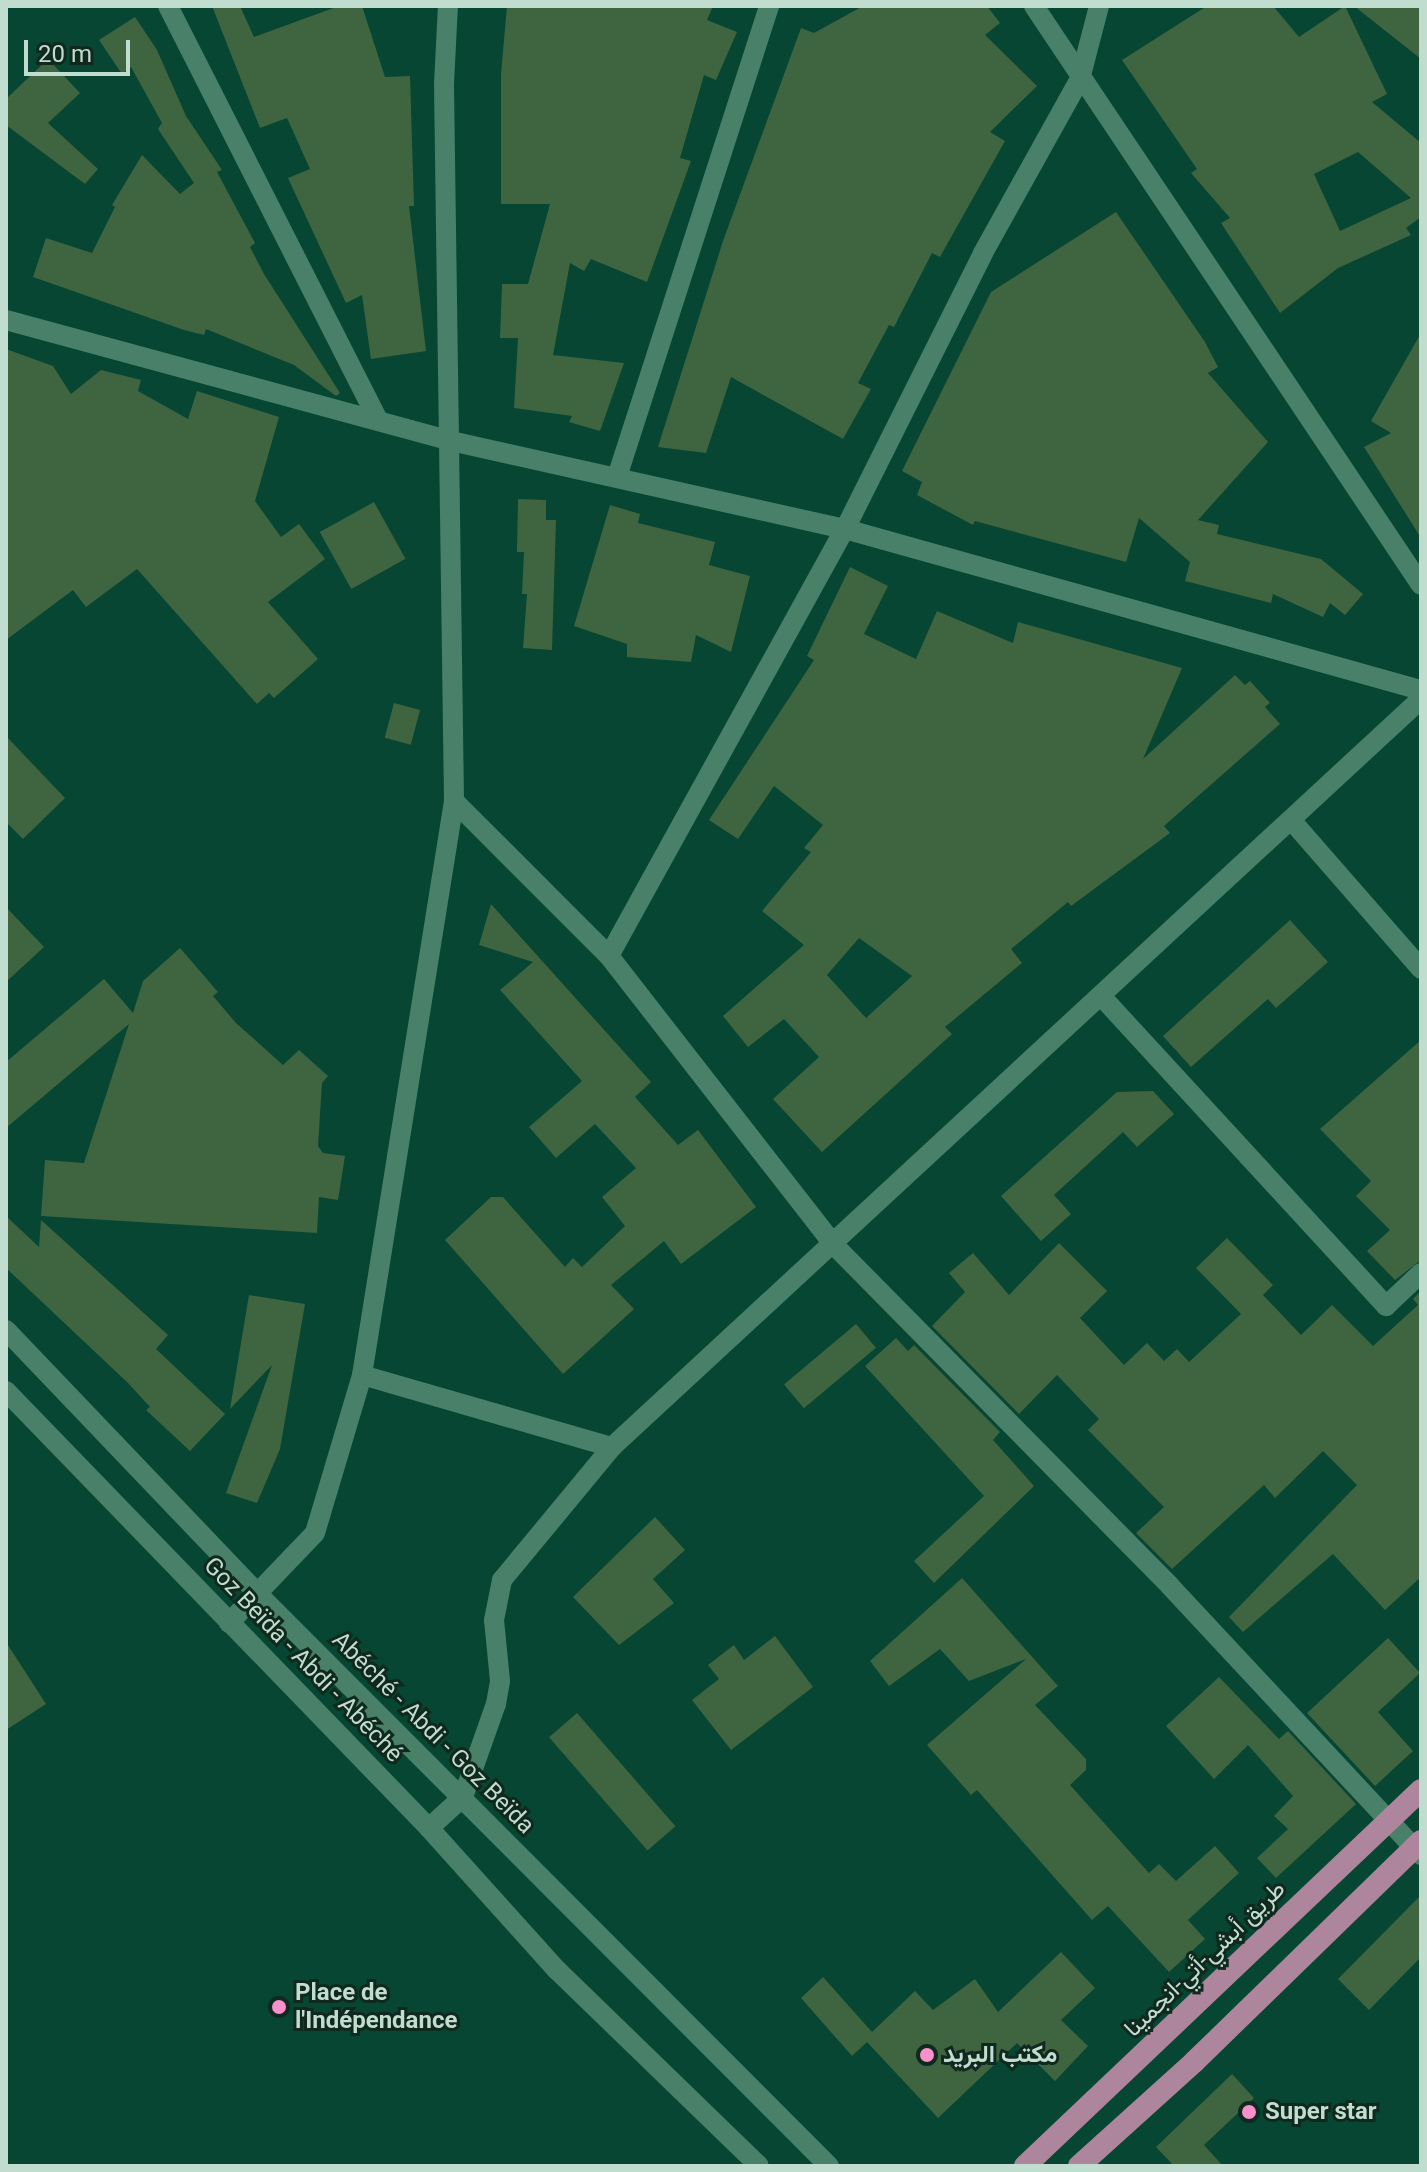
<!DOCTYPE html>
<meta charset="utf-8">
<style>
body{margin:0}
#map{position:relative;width:1427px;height:2172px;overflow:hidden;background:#064632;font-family:Roboto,Vazirmatn,sans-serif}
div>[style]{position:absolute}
.building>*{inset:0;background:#3f6440;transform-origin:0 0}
.minor>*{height:20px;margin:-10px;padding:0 10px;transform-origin:10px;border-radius:10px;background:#488069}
.secondary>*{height:20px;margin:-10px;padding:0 10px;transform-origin:10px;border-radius:10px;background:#488069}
.trunk>*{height:22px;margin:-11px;padding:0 11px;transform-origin:11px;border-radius:11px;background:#ad859c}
.dots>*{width:22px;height:22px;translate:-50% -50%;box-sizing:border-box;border:4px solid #10281e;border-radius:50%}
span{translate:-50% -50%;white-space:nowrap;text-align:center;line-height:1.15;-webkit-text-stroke:6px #10281e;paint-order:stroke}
.street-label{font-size:24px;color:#c1ddd0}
.poi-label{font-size:24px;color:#c1ddd0;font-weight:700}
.left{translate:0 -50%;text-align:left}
.frame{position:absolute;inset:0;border:8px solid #c1ddd0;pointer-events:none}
.scale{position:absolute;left:24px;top:40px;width:106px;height:36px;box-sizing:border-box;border:4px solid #c1ddd0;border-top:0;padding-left:10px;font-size:24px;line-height:28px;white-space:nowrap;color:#c1ddd0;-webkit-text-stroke:6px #10281e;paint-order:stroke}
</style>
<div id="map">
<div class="building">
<i style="clip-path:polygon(212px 6px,240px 6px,254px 37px,339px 6px,362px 6px,385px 77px,410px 76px,414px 206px,409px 206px,426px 351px,371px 359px,362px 295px,346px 303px,288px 178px,310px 169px,287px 118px,260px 128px)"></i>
<i style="clip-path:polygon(507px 6px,713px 6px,707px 20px,737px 32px,716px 80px,704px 75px,680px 158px,691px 161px,647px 282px,591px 259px,584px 271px,570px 263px,553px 355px,624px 363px,600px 431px,569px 422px,572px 416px,514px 408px,518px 338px,500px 338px,502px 284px,528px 284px,550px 204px,501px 204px,501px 74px)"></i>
<i style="clip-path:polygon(863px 6px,987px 6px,1000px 23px,985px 35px,1037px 86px,990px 132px,1005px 141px,940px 257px,932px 253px,894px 327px,889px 325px,858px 383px,871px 389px,843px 439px,731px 377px,706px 453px,658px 447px,723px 241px,801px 28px,814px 33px)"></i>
<i style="clip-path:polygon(evenodd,1207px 6px,1273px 6px,1299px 37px,1345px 6px,1387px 94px,1372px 102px,1421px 143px,1421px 217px,1406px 228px,1411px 235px,1338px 268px,1280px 313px,1221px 223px,1230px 218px,1191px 173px,1197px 169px,1122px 60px,1207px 6px,1358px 152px,1411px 198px,1340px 231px,1314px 174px,1358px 152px)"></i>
<i style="clip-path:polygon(1354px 6px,1421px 6px,1421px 59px)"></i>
<i style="clip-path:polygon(135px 17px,157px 50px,186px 116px,222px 170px,217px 172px,255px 243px,250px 247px,264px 274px,340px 393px,336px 396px,294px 365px,206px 329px,204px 335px,184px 330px,33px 277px,46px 238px,92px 253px,115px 207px,112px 205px,142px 155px,180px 194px,194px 183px,158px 129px,162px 123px,131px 67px,122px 74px,99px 40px)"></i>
<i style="clip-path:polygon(48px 59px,80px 93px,48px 123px,98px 169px,85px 184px,6px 125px,6px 99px)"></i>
<i style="clip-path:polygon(1116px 212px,1205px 342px,1218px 367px,1208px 373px,1268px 442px,1198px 520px,1219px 525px,1217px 534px,1321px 559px,1363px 594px,1345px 615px,1330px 603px,1323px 617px,1273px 594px,1271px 603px,1185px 581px,1190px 562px,1139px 518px,1126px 562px,975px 521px,973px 525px,917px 495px,922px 482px,902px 471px,991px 292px)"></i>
<i style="clip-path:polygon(1421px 333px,1421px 538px,1364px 447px,1391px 433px,1371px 421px)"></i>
<i style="clip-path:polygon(6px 349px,53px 366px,71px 394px,101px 370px,141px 380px,138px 391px,188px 419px,197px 391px,279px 417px,255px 501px,281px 537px,299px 524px,325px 559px,268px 602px,318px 659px,274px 698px,269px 693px,257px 704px,137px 569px,86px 607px,73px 590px,6px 640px)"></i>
<i style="clip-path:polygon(518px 499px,546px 500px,546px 520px,556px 520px,552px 650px,523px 648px,527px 594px,522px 594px,524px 552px,517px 552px)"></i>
<i style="left:374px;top:502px;width:65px;height:62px;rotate:61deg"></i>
<i style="clip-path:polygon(610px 505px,640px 514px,638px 523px,715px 542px,709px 565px,750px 576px,731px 652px,696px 635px,691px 662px,627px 657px,627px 644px,574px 626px)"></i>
<i style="clip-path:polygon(evenodd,850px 567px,888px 586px,864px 634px,916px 659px,937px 611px,1013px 643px,1018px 622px,1182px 668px,1143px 759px,1235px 675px,1245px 685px,1250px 681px,1270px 703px,1265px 707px,1280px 724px,1164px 826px,1170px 833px,1071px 906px,1068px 902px,1011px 949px,1022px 963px,945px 1027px,952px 1034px,822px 1152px,773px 1099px,819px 1057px,784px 1019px,748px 1047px,723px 1016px,804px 945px,762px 911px,811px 852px,804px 848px,823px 825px,774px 786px,738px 839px,709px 820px,814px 660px,807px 656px,850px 567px,859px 938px,912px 976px,866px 1018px,827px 975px,859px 938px)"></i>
<i style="left:394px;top:703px;width:27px;height:36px;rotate:15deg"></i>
<i style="clip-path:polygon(6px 736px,65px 798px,23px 839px,6px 822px)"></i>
<i style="clip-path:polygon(491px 904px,651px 1082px,635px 1097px,678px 1145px,698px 1130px,756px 1207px,681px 1264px,664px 1241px,611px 1285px,634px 1309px,563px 1374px,445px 1240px,491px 1197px,503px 1197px,565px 1267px,573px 1258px,582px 1267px,625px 1226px,602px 1197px,636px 1168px,595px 1124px,556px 1158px,529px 1127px,582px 1081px,500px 990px,533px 962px,479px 945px)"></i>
<i style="clip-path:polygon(6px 907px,44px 947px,6px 982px)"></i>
<i style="clip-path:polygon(1290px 920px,1328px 962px,1276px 1008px,1268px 999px,1191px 1067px,1163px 1036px)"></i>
<i style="clip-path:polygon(180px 948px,218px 992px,213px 996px,236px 1023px,283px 1065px,299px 1050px,328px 1076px,322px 1083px,318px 1146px,323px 1153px,345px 1156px,338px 1200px,319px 1197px,317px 1233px,41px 1216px,45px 1160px,84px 1163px,129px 1024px,6px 1128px,6px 1062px,104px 979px,133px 1013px,143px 981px)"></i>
<i style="clip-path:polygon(1421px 1040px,1421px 1260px,1395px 1280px,1367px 1251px,1390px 1230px,1356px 1196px,1371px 1181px,1320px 1129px)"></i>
<i style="clip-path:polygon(1153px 1091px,1174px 1114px,1137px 1147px,1123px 1132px,1054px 1195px,1071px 1214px,1041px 1241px,1001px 1196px,1117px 1092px)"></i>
<i style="clip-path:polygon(6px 1216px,39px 1247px,41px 1220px,168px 1335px,156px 1349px,225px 1414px,190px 1451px,146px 1410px,150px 1407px,128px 1383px,6px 1268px)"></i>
<i style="clip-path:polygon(1227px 1238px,1273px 1285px,1263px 1295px,1301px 1335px,1332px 1305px,1373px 1346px,1418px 1305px,1413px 1299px,1421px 1291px,1421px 1577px,1385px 1610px,1333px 1554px,1243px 1632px,1229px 1617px,1357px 1485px,1323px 1451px,1275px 1498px,1264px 1485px,1172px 1569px,1136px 1533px,1164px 1507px,1088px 1430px,1099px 1419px,1057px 1375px,1019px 1414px,932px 1326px,965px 1292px,949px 1273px,973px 1253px,1009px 1295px,1059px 1243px,1107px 1291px,1080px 1318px,1124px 1365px,1147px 1343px,1164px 1361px,1177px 1349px,1189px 1362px,1241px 1314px,1196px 1268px)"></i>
<i style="clip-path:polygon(249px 1295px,305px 1304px,280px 1449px,257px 1503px,226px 1493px,272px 1365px,230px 1409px)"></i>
<i style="left:856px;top:1324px;width:31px;height:94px;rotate:50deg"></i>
<i style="clip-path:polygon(896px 1338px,908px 1351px,914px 1345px,1000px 1432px,993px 1440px,1034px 1486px,934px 1583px,914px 1561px,984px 1496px,865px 1366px)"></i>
<i style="clip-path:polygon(655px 1517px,685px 1550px,653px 1579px,674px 1603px,619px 1645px,573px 1597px)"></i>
<i style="clip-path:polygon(962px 1578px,1058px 1686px,1035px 1705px,1086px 1759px,1086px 1770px,1070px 1785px,1149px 1873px,1159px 1864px,1176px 1881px,1215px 1846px,1239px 1873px,1188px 1920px,1205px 1939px,1169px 1972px,1108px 1906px,1092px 1920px,977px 1790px,971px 1795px,927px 1745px,1026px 1659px,969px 1681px,940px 1649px,889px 1686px,870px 1661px)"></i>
<i style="clip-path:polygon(775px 1636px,813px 1687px,731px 1750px,692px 1700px,719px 1679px,708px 1665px,734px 1645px,744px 1660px)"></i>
<i style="clip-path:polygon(1388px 1638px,1420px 1673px,1378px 1712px,1413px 1751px,1375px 1786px,1307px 1713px)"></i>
<i style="clip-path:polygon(6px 1642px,46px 1704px,6px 1730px)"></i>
<i style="clip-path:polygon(1219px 1677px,1279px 1739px,1288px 1731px,1356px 1804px,1276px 1878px,1257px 1858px,1288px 1829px,1274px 1816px,1293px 1796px,1248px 1745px,1214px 1779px,1166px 1726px)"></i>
<i style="left:577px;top:1713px;width:150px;height:37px;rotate:49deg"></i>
<i style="clip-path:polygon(1421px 1895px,1421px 1957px,1369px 2010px,1338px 1979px)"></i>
<i style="clip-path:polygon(1061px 1952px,1095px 1988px,1061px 2020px,1088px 2046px,1055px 2081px,1017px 2043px,938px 2118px,867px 2042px,852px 2056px,801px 1998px,823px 1977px,872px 2032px,915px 1991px,933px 2010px,975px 1979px,998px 2012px)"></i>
<i style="clip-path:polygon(1232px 2074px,1254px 2098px,1204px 2145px,1223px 2166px,1174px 2166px,1156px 2147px)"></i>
</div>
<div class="minor">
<i style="left:168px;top:6px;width:464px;rotate:63.1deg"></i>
<i style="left:1034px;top:6px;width:696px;rotate:56.24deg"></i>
<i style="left:6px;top:320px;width:461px;rotate:15.2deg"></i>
<i style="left:451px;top:441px;width:404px;rotate:12.6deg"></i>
<i style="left:845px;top:529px;width:598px;rotate:15.62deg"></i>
<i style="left:617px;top:477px;width:495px;rotate:-72.1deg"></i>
<i style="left:454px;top:801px;width:219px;rotate:45deg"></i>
<i style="left:609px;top:956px;width:365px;rotate:52.1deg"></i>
<i style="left:833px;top:1244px;width:480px;rotate:45.4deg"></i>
<i style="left:1170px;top:1586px;width:368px;rotate:47deg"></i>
<i style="left:1292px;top:821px;width:196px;rotate:48.9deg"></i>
<i style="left:609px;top:956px;width:488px;rotate:-61.1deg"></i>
<i style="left:845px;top:529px;width:309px;rotate:-63.4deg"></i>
<i style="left:983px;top:253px;width:199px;rotate:-60.9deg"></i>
<i style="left:1080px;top:79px;width:75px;rotate:-75.4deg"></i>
<i style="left:1102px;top:997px;width:420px;rotate:47.4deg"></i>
<i style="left:1386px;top:1306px;width:48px;rotate:-43.3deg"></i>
<i style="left:362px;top:1375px;width:260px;rotate:16.1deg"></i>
<i style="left:229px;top:1623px;width:124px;rotate:-46.3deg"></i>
<i style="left:315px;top:1533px;width:165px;rotate:-73.4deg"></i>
<i style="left:362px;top:1375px;width:581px;rotate:-80.89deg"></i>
<i style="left:454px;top:801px;width:717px;rotate:-90.8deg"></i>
<i style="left:444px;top:84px;width:78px;rotate:-87.1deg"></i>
<i style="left:429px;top:1828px;width:46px;rotate:-42.4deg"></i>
<i style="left:463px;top:1797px;width:99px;rotate:-70.5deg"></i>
<i style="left:496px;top:1704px;width:23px;rotate:-80deg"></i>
<i style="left:500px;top:1681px;width:61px;rotate:-95.6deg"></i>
<i style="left:494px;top:1620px;width:41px;rotate:-78.7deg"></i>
<i style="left:502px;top:1580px;width:173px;rotate:-50.4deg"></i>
<i style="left:612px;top:1447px;width:1102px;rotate:-42.76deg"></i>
</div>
<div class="secondary">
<i style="left:6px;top:1330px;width:364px;rotate:46.3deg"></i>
<i style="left:257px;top:1593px;width:810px;rotate:45.05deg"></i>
<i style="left:6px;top:1391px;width:608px;rotate:45.93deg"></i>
<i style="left:429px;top:1828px;width:191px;rotate:48deg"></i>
<i style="left:557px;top:1970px;width:281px;rotate:44.1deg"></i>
</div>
<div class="trunk">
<i style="left:1025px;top:2166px;width:546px;rotate:-43.52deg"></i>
<i style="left:1079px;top:2166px;width:155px;rotate:-42.1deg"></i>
<i style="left:1194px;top:2062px;width:317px;rotate:-44.2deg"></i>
</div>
<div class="dots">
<i style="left:279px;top:2007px;background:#f890cc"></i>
<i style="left:927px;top:2055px;background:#f890cc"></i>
<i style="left:1249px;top:2112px;background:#f890cc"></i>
</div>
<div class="street-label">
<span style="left:303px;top:1660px;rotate:46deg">Goz Beïda - Abdi - Abéché</span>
<span style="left:433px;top:1733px;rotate:45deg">Abéché - Abdi - Goz Beïda</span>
<span style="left:1205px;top:1959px;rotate:-44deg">طريق أبشي-أتي-انجمينا</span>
</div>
<div class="poi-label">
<span class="left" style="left:295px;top:2007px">Place de<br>l'Indépendance</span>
<span class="left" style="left:943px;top:2055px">مكتب البريد</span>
<span class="left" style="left:1265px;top:2112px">Super star</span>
</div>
<div class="frame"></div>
<div class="scale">20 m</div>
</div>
